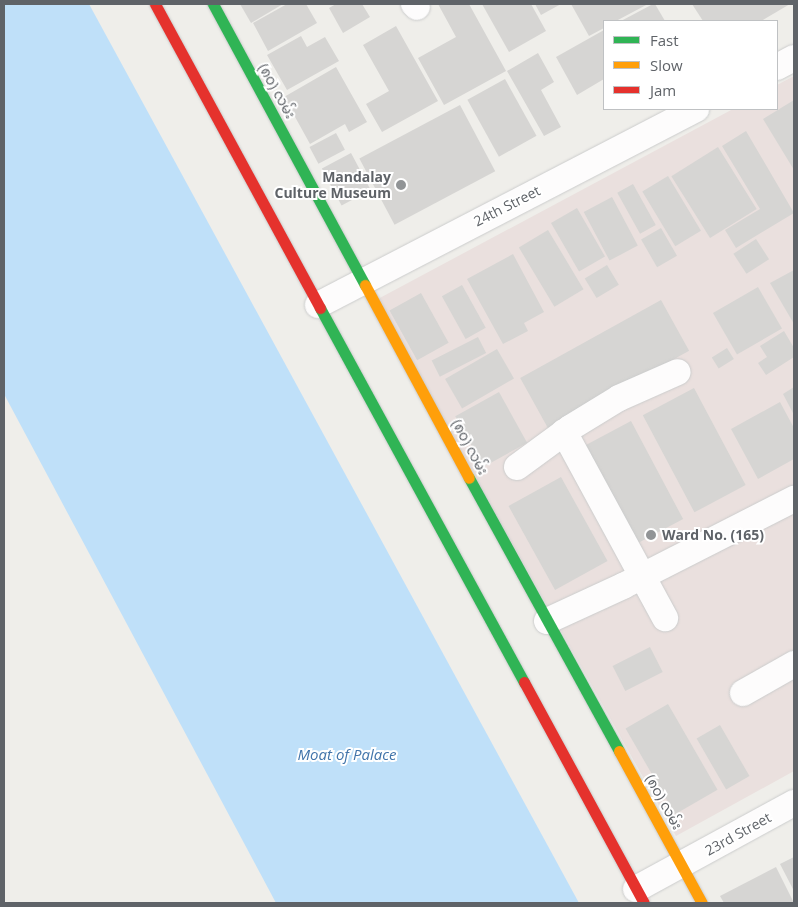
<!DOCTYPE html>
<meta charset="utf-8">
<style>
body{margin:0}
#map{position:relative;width:798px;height:907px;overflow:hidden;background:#efeeea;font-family:"Open Sans","Noto Sans Myanmar",sans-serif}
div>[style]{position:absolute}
.medical>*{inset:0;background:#eae0de}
.water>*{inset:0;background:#bfe0f9}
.building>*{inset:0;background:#d6d5d3;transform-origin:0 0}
.roads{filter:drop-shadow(0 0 1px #cbcccc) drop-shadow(0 0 1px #cbcccc)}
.street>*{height:26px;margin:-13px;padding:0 13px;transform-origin:13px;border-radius:13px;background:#fdfcfc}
.fast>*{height:11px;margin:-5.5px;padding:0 5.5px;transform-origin:5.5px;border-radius:5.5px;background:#30b455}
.slow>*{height:11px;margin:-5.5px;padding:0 5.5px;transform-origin:5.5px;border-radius:5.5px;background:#ff9f0a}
.jam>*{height:11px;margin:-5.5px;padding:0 5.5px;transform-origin:5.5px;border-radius:5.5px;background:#e5322d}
.dots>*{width:14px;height:14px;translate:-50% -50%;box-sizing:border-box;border:2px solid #fff;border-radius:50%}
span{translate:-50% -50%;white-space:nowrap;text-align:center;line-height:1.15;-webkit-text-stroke:4px #fff;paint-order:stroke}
.street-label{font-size:14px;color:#5f6368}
.poi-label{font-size:14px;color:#5f6368;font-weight:700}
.right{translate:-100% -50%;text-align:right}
.left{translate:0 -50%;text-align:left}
.water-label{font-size:15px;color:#4174aa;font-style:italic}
.frame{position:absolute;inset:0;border:5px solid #5f6368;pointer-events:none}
.legend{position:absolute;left:603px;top:20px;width:175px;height:90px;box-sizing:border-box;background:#fff;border:1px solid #bfc1c3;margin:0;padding:6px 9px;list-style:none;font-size:15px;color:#5f6368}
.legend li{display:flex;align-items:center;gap:10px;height:25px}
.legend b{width:25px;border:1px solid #bfc1c3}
</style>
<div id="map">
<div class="medical">
<i style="clip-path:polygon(794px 76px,794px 771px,676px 836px,376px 300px,733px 109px,777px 109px,777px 85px)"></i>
</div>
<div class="water">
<i style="clip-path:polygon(4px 4px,89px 4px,579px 903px,276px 903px,4px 394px)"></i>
</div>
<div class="building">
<i style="clip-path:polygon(240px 4px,283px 4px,251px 23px)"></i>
<i style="clip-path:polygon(287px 4px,306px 4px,317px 23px,268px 51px,253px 23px)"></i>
<i style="clip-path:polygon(336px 4px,362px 4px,370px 17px,343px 33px,329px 8px)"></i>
<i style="clip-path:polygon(438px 4px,469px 4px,506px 71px,444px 105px,418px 58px,456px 37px)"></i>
<i style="clip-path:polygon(482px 4px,531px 4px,546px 31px,509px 52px)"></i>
<i style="clip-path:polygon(535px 4px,561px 4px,541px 15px)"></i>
<i style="clip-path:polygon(571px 4px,648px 4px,616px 21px,604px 21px,604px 28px,589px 36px)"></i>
<i style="clip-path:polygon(653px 4px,655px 4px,665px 21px,621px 21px)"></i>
<i style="clip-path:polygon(692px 4px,790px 4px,761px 21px,703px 21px)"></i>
<i style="clip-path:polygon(396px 26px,438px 101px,382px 132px,366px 104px,389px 91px,363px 45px)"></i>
<i style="clip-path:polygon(604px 30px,604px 79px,577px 95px,556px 57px)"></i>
<i style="clip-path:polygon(301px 36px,307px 47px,325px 37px,339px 61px,287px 90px,267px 55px)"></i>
<i style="clip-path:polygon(538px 53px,554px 82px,541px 90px,561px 127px,544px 136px,507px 71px)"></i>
<i style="clip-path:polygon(336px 67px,367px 122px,349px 132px,345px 124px,310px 144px,284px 97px)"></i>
<i style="left:505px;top:79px;width:65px;height:43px;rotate:61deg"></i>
<i style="clip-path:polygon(794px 100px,794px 170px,763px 119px)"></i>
<i style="left:460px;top:105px;width:75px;height:114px;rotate:62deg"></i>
<i style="clip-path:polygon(746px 131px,794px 213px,736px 248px,725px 230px,760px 209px,722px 146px)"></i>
<i style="left:336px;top:133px;width:19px;height:30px;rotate:62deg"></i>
<i style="left:718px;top:147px;width:73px;height:55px;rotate:58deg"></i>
<i style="left:351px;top:153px;width:42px;height:33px;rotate:62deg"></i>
<i style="left:668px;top:176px;width:64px;height:30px;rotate:59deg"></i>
<i style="left:633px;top:184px;width:47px;height:18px;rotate:61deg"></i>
<i style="left:612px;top:197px;width:55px;height:32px;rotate:62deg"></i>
<i style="left:577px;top:208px;width:56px;height:30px;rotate:60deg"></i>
<i style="left:661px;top:228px;width:32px;height:23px;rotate:60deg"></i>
<i style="left:548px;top:230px;width:69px;height:34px;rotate:59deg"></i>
<i style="left:756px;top:239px;width:24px;height:27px;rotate:57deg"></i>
<i style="clip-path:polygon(513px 254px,544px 312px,524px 323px,528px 331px,503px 344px,467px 279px)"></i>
<i style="left:607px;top:265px;width:23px;height:26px;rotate:59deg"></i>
<i style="clip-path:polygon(794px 270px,794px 324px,770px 283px)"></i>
<i style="left:462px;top:285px;width:49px;height:23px;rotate:61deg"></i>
<i style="left:758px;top:287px;width:48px;height:52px;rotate:60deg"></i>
<i style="left:421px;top:293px;width:57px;height:36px;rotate:61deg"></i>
<i style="left:661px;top:300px;width:58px;height:161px;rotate:61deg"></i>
<i style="clip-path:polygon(784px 331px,794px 348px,794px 357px,766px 375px,758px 363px,767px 357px,760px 346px)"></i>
<i style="left:478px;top:337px;width:18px;height:52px;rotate:63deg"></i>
<i style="left:727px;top:348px;width:13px;height:18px;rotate:58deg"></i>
<i style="left:497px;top:349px;width:34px;height:60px;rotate:60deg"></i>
<i style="clip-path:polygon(794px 387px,794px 415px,783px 394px)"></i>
<i style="left:694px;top:388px;width:110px;height:58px;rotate:62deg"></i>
<i style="left:499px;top:392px;width:58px;height:50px;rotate:61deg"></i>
<i style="clip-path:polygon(780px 402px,794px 428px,794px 459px,758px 479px,731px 429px)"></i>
<i style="left:631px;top:421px;width:111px;height:59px;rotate:62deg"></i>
<i style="left:561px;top:477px;width:96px;height:60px;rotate:61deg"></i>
<i style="left:650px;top:647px;width:28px;height:42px;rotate:63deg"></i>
<i style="left:668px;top:704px;width:99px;height:49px;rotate:60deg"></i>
<i style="left:720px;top:725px;width:59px;height:27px;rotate:60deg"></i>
<i style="clip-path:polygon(794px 857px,794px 891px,780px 864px)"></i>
<i style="clip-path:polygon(776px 867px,794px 903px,724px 903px,720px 896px)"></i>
</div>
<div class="roads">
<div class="street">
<i style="left:414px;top:4px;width:4px;rotate:45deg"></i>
<i style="left:777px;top:67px;width:19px;rotate:-28deg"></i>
<i style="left:318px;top:305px;width:426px;rotate:-27.4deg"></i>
<i style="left:564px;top:432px;width:212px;rotate:61.5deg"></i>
<i style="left:517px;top:467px;width:66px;rotate:-36.3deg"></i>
<i style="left:570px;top:428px;width:57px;rotate:-31.5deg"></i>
<i style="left:619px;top:398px;width:64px;rotate:-23.8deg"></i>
<i style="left:547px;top:621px;width:84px;rotate:-24.7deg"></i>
<i style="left:623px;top:586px;width:192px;rotate:-27deg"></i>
<i style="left:743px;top:693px;width:59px;rotate:-29.6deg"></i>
<i style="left:636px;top:889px;width:180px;rotate:-28.6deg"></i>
</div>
<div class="fast">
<i style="left:213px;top:4px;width:319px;rotate:61.6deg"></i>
<i style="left:320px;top:308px;width:426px;rotate:61.4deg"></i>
<i style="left:469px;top:478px;width:311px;rotate:61.2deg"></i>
</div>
<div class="slow">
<i style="left:365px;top:285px;width:219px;rotate:61.7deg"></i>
<i style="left:619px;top:751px;width:173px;rotate:61.4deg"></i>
</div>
<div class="jam">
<i style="left:155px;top:4px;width:346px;rotate:61.5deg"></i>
<i style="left:524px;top:682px;width:251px;rotate:61.5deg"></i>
</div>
</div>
<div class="dots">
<i style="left:401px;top:185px;background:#919496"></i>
<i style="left:651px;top:535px;background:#919496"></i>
</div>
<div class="street-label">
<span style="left:277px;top:91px;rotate:61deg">(၈၀) လမ်း</span>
<span style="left:507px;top:206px;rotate:-27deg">24th Street</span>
<span style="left:470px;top:447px;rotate:62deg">(၈၀) လမ်း</span>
<span style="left:664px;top:802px;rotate:61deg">(၈၀) လမ်း</span>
<span style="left:738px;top:834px;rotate:-29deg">23rd Street</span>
</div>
<div class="poi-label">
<span class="right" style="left:391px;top:185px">Mandalay<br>Culture Museum</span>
<span class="left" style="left:662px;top:535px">Ward No. (165)</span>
</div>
<div class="water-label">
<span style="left:347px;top:755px">Moat of Palace</span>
</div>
<div class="frame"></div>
<ul class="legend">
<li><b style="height:6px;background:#30b455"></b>Fast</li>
<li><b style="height:6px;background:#ff9f0a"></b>Slow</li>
<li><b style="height:6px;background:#e5322d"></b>Jam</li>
</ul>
</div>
